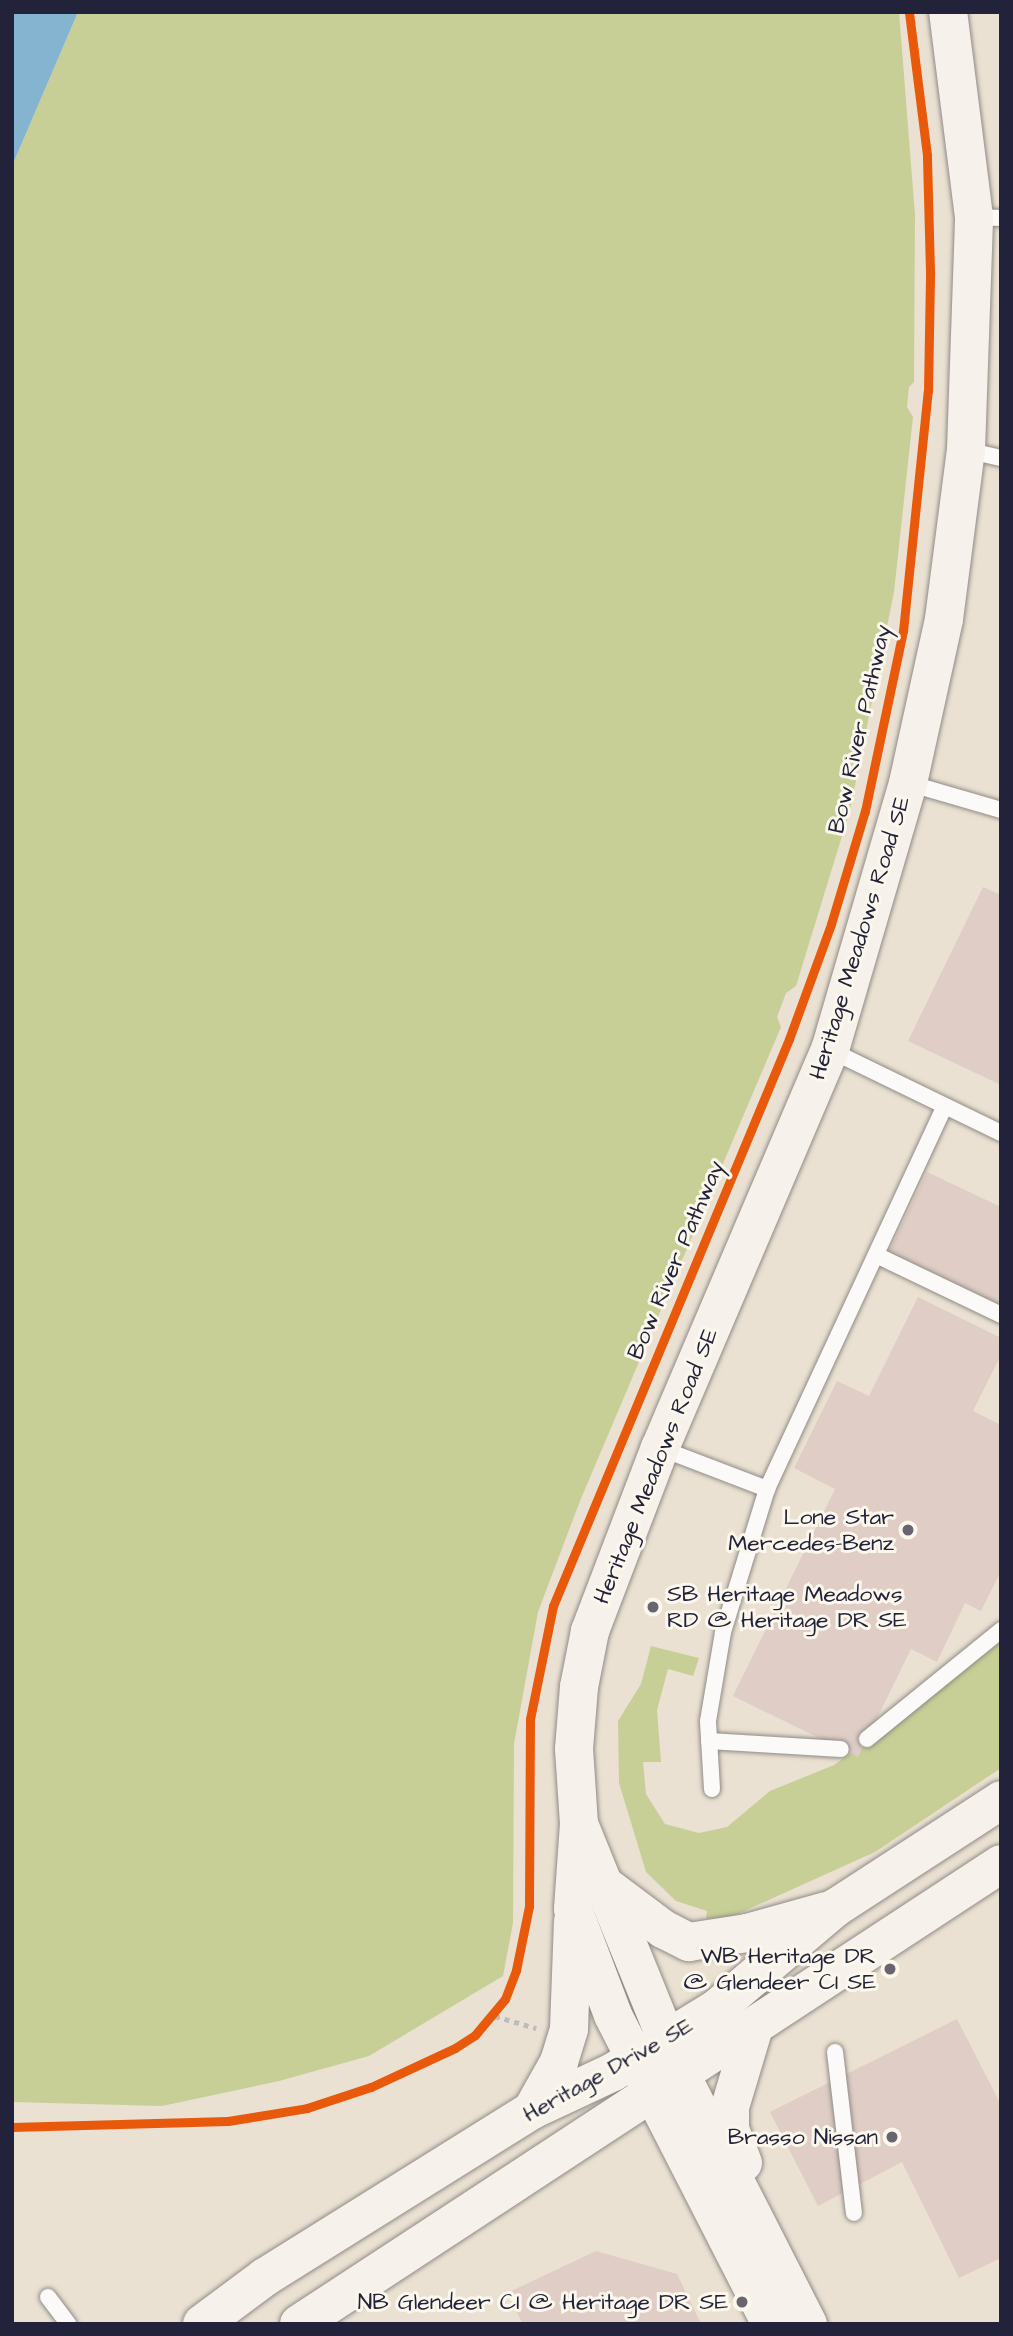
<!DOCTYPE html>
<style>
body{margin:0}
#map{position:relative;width:1013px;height:2336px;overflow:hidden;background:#eae1d2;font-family:"Architects Daughter",sans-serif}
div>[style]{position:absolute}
.green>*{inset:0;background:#c7cf96}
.water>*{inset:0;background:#85b4d1}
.building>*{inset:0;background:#dfcdc6}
.path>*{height:4.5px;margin-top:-2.25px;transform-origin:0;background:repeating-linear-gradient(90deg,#bdbbbb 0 5px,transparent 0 10px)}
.roads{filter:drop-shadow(0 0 2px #908b87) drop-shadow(0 0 2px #908b87)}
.lane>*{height:16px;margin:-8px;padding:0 8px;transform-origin:8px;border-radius:8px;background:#fcfaf8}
.secondary>*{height:38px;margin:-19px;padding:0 19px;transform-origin:19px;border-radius:19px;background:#f6f1eb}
.cycleway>*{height:9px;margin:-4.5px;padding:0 4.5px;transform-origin:4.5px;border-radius:4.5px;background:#e8590c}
.dots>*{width:19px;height:19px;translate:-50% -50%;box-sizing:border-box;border:4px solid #fbf7ec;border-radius:50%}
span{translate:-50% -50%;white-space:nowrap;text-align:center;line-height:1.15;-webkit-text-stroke:6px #fbf7ec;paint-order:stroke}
.street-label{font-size:23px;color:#22223b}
.poi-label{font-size:23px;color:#22223b}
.right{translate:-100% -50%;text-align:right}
.left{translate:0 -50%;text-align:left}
.frame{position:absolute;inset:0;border:14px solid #22223b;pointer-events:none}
</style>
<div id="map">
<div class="green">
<i style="clip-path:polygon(78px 12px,899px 12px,915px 215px,914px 382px,909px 387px,907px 407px,913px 417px,894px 592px,850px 810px,796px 986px,786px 993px,777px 1017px,781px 1027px,580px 1501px,538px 1612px,514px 1744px,513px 1923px,503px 1976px,369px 2056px,279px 2081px,162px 2106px,12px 2102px,12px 166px)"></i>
<i style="clip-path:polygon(1001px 1642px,1001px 1768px,875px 1852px,722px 1921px,706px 1918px,707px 1911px,676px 1901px,646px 1872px,619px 1783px,618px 1721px,641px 1684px,651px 1646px,699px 1658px,693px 1676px,668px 1669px,657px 1710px,661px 1762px,643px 1762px,646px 1794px,665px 1824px,699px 1833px,727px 1827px,770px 1791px,834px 1765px)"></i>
</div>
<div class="water">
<i style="clip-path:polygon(12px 12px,78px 12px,12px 166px)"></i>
</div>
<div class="building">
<i style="clip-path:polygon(983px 887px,1001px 895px,1001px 1085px,908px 1041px)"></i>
<i style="clip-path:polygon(927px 1172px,1001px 1207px,1001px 1305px,889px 1252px)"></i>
<i style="clip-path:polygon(918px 1297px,1001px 1338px,1001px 1355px,973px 1411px,1001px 1425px,1001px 1571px,981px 1611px,965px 1603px,937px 1662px,911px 1649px,858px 1757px,733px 1696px,835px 1489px,794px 1468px,837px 1381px,869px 1396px)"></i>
<i style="clip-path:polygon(957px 2019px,1001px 2105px,1001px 2258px,959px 2278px,902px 2162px,818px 2206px,770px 2112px)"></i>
<i style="clip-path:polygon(596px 2251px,677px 2274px,701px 2324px,523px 2324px,507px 2293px)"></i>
</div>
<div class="path">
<i style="left:495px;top:2016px;width:43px;rotate:16.3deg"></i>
</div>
<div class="roads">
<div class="lane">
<i style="left:974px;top:217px;width:27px;rotate:2deg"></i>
<i style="left:966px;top:450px;width:36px;rotate:13deg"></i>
<i style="left:908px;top:783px;width:97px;rotate:16.2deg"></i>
<i style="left:830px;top:1050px;width:190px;rotate:25.9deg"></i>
<i style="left:876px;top:1255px;width:139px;rotate:25.6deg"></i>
<i style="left:660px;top:1448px;width:115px;rotate:21deg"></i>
<i style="left:767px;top:1489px;width:422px;rotate:-65.1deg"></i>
<i style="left:867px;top:1739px;width:173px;rotate:-39.1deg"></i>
<i style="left:709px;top:1741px;width:132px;rotate:3.5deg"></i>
<i style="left:712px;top:1789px;width:68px;rotate:-93.4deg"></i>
<i style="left:708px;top:1721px;width:90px;rotate:-80.4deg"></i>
<i style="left:723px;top:1632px;width:150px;rotate:-72.9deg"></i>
<i style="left:835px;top:2052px;width:162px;rotate:83.3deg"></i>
<i style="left:48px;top:2297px;width:34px;rotate:53deg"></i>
</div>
<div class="secondary">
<i style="left:579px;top:1824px;width:271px;rotate:67.9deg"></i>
<i style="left:681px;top:2075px;width:280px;rotate:63deg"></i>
<i style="left:607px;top:1887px;width:70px;rotate:36.9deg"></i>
<i style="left:663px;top:1929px;width:29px;rotate:27deg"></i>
<i style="left:689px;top:1942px;width:59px;rotate:-8.8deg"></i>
<i style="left:747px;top:1933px;width:82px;rotate:-15.6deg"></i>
<i style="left:532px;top:2110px;width:55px;rotate:-60.6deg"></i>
<i style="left:559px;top:2062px;width:34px;rotate:-73deg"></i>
<i style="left:569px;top:2029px;width:108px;rotate:-87.9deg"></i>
<i style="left:743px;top:2163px;width:36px;rotate:-111deg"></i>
<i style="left:730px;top:2129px;width:22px;rotate:-90deg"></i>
<i style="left:730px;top:2107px;width:84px;rotate:-73.3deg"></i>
<i style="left:202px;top:2324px;width:79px;rotate:-36.7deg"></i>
<i style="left:265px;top:2277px;width:315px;rotate:-32deg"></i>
<i style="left:532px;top:2110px;width:89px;rotate:-25.1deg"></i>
<i style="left:613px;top:2072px;width:121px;rotate:-31.5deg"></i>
<i style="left:716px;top:2009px;width:156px;rotate:-40.3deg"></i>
<i style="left:835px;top:1908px;width:198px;rotate:-33deg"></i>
<i style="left:299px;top:2324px;width:839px;rotate:-33.24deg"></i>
<i style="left:771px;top:2324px;width:347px;rotate:-117.1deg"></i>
<i style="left:613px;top:2015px;width:113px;rotate:-110.7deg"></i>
<i style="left:573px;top:1909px;width:85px;rotate:-86deg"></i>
<i style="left:579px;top:1824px;width:75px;rotate:-93.8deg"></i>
<i style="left:574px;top:1749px;width:62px;rotate:-85.4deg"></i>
<i style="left:579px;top:1687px;width:57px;rotate:-78.9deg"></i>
<i style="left:590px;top:1631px;width:196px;rotate:-69.1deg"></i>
<i style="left:660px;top:1448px;width:433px;rotate:-66.9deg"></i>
<i style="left:830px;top:1050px;width:278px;rotate:-73.7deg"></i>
<i style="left:908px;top:783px;width:168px;rotate:-77.6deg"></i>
<i style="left:944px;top:619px;width:170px;rotate:-82.6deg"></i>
<i style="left:966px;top:450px;width:233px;rotate:-88deg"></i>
<i style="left:974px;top:217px;width:207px;rotate:-97.2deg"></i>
</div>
</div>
<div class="cycleway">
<i style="left:12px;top:2127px;width:216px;rotate:-1.6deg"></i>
<i style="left:228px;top:2121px;width:80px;rotate:-9.3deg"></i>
<i style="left:307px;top:2108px;width:67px;rotate:-18.2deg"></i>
<i style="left:371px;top:2087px;width:93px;rotate:-24.9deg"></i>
<i style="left:455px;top:2048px;width:24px;rotate:-33deg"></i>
<i style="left:475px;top:2035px;width:47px;rotate:-50.2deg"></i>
<i style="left:505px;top:1999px;width:31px;rotate:-69deg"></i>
<i style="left:516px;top:1970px;width:65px;rotate:-78.5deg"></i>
<i style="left:529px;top:1906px;width:187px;rotate:-89.7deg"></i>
<i style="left:530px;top:1719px;width:115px;rotate:-78.5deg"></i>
<i style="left:553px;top:1606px;width:614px;rotate:-67.4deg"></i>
<i style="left:789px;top:1039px;width:122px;rotate:-69.9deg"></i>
<i style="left:831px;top:924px;width:118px;rotate:-73.3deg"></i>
<i style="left:865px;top:811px;width:184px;rotate:-78.1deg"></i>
<i style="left:903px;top:631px;width:241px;rotate:-84.1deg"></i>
<i style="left:928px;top:391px;width:119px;rotate:-89deg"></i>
<i style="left:930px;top:272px;width:117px;rotate:-91.5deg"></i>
<i style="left:927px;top:155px;width:144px;rotate:-97.2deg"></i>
</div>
<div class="dots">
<i style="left:908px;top:1530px;background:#686570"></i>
<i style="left:653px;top:1607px;background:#686570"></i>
<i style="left:890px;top:1969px;background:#686570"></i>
<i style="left:892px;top:2137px;background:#686570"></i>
<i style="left:742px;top:2302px;background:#686570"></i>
</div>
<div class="street-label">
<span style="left:860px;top:729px;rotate:-77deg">Bow River Pathway</span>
<span style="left:860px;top:938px;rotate:-73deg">Heritage Meadows Road SE</span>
<span style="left:676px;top:1260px;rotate:-67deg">Bow River Pathway</span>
<span style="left:656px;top:1466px;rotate:-68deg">Heritage Meadows Road SE</span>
<span style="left:608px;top:2070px;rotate:-29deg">Heritage Drive SE</span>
</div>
<div class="poi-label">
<span class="right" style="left:894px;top:1530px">Lone Star<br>Mercedes-Benz</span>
<span class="left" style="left:667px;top:1607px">SB Heritage Meadows<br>RD @ Heritage DR SE</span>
<span class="right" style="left:876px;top:1969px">WB Heritage DR<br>@ Glendeer CI SE</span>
<span class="right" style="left:878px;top:2137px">Brasso Nissan</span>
<span class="right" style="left:728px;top:2302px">NB Glendeer CI @ Heritage DR SE</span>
</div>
<div class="frame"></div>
</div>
